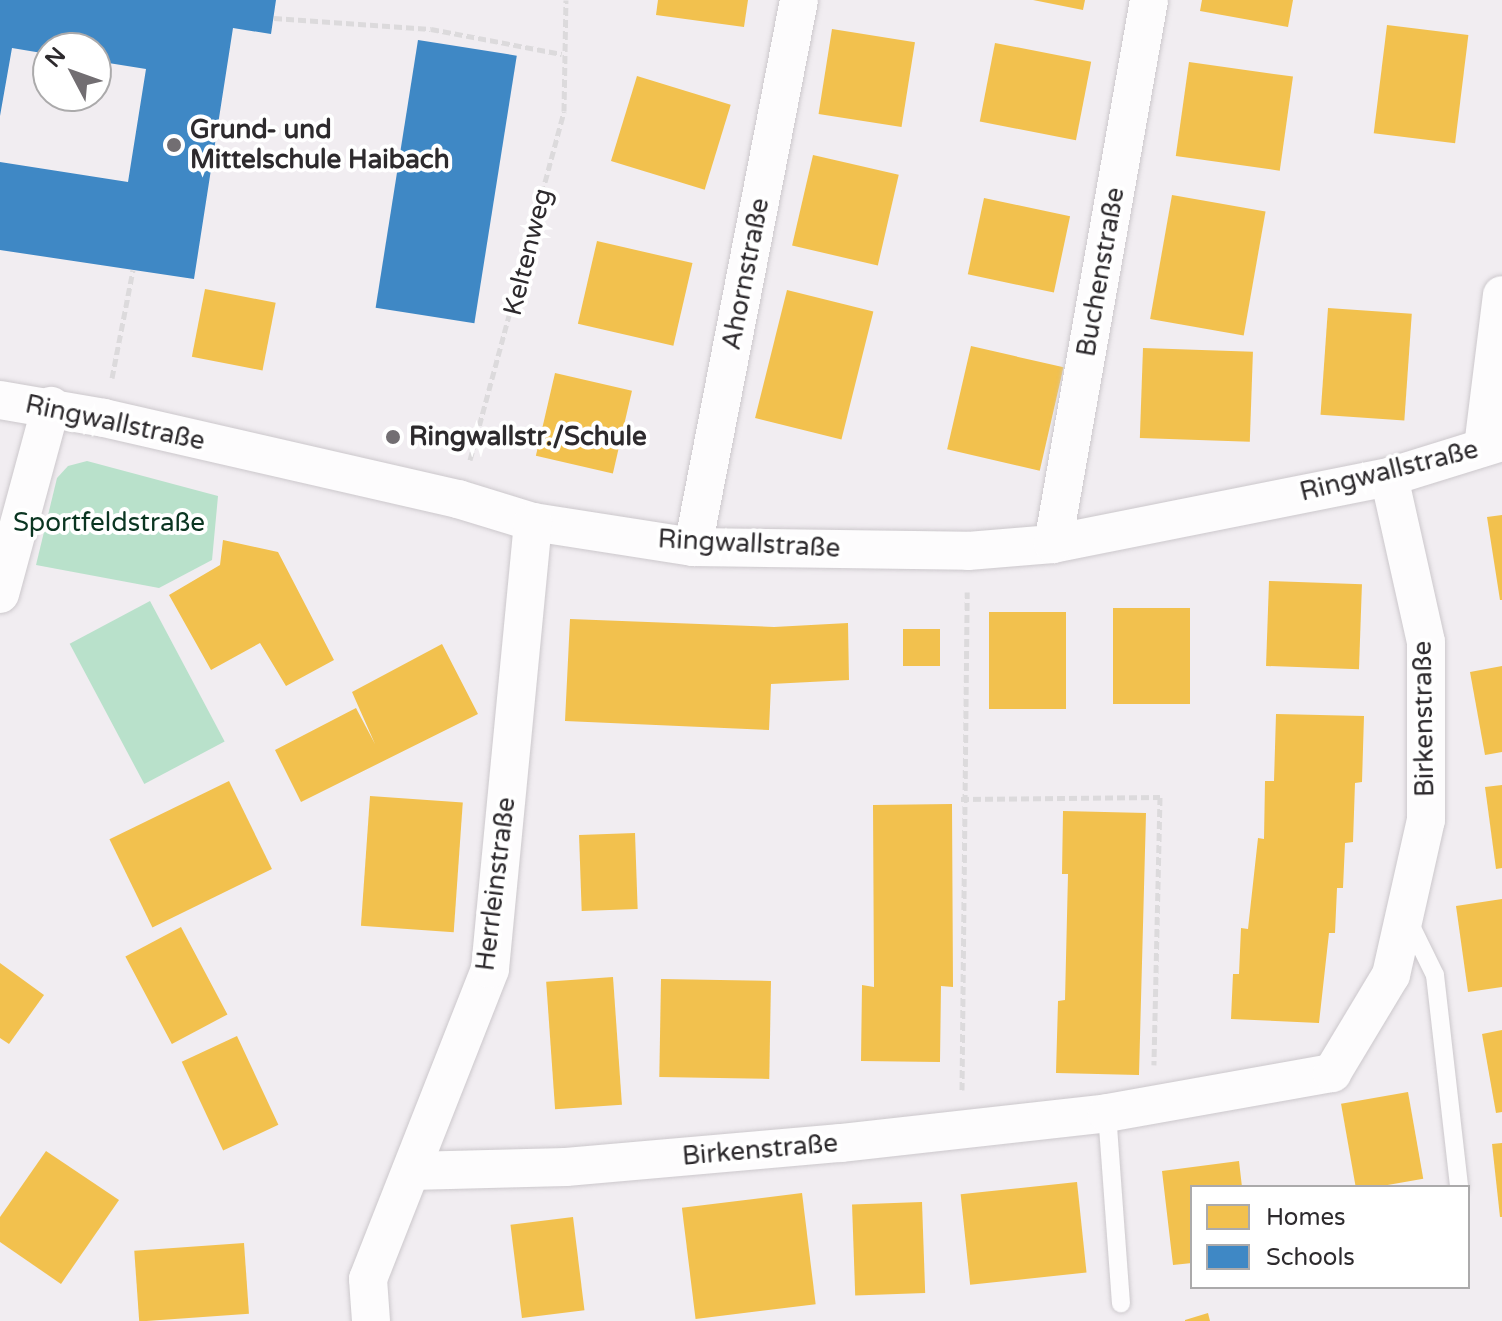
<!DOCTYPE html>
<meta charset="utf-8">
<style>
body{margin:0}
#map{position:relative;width:1502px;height:1321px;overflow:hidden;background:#f1edf1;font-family:"Varela Round",sans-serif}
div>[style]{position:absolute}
.green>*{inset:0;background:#b9e1cb;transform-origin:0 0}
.homes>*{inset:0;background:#f2c14e;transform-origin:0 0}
.schools>*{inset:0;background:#3f88c5;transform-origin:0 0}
.path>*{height:5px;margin-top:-2.5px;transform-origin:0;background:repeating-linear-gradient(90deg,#dcdadc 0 8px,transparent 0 12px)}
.roads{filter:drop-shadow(0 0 2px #ccc8cc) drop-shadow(0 0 2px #ccc8cc)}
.service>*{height:18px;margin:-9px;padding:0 9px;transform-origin:9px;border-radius:9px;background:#fdfcfd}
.minor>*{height:38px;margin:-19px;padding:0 19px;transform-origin:19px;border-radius:19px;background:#fdfcfd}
.dots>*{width:22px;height:22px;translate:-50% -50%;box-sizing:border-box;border:4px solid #fff;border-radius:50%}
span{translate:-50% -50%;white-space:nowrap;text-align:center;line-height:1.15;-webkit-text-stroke:8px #fff;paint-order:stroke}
.poi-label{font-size:26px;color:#2d2a2d;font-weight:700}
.left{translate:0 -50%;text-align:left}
.street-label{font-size:26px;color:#2d2a2d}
.park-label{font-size:26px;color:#0a3521}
.legend{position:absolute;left:1190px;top:1185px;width:280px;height:104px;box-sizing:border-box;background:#fff;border:2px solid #abaaab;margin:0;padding:10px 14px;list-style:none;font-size:24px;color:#2d2a2d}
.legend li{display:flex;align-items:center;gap:16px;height:40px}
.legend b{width:40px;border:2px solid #abaaab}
.north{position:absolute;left:32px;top:32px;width:80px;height:80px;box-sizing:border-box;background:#fff;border:2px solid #abaaab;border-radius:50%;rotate:311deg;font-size:22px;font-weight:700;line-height:32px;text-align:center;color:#2d2a2d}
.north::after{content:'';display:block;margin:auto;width:28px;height:36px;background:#726e72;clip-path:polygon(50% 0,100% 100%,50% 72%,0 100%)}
</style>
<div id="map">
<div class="green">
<i style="clip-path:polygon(87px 461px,218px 496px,212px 560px,159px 588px,36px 565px,57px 478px,68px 466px)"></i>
<i style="left:150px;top:601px;width:159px;height:91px;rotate:62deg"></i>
</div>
<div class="homes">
<i style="clip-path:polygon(658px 0,748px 0,744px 27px,656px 15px)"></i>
<i style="clip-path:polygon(1033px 0,1085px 0,1083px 10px)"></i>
<i style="clip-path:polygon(1202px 0,1293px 0,1288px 27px,1200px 11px)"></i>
<i style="left:1387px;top:25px;width:82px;height:109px;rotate:7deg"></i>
<i style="left:832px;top:29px;width:84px;height:86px;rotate:9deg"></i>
<i style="left:995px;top:43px;width:98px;height:80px;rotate:11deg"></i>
<i style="left:1189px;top:62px;width:105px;height:95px;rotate:8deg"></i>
<i style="left:637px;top:76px;width:98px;height:89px;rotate:17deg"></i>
<i style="left:813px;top:155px;width:88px;height:93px;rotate:13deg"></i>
<i style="left:1172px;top:195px;width:95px;height:126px;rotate:10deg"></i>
<i style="left:984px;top:198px;width:88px;height:78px;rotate:12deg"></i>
<i style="left:597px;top:241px;width:98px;height:85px;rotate:13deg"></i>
<i style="left:205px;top:289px;width:72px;height:69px;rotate:11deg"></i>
<i style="left:787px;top:290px;width:89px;height:132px;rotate:14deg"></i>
<i style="left:1328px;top:308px;width:84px;height:107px;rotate:4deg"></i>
<i style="left:971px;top:346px;width:95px;height:106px;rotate:13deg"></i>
<i style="left:1143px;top:348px;width:110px;height:90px;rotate:2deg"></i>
<i style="left:555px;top:373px;width:79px;height:85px;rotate:13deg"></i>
<i style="clip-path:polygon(1502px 515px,1502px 600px,1500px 600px,1487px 517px)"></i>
<i style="clip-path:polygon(223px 540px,278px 552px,334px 660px,286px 686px,260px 643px,211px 670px,169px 595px,220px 565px)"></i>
<i style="left:1269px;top:581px;width:93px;height:85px;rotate:2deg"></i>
<i style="left:1113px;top:608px;width:77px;height:96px"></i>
<i style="left:989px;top:612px;width:77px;height:97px"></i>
<i style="clip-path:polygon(570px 619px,774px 627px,848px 623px,849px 680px,771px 684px,769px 730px,565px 721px)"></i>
<i style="left:903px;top:629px;width:37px;height:37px"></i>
<i style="clip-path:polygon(442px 644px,478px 714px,301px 802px,275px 750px,356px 708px,375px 744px,352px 692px)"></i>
<i style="clip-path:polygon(1502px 666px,1502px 752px,1485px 755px,1470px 672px)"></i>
<i style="clip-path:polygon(1276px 714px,1364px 716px,1362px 782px,1355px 783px,1353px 842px,1345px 843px,1343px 888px,1337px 888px,1335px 933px,1329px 933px,1319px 1023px,1231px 1019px,1233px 974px,1239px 974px,1241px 928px,1248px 929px,1258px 838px,1264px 839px,1265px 781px,1274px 781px)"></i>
<i style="left:229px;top:781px;width:98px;height:133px;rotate:64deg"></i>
<i style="clip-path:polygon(1502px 785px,1502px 868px,1496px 869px,1485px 787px)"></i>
<i style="left:370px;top:796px;width:93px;height:130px;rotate:4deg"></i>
<i style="clip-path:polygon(952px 804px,953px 987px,941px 986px,940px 1062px,861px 1061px,862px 985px,874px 987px,873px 805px)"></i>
<i style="clip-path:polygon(1063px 811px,1146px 813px,1139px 1075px,1056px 1073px,1058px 1001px,1065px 1000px,1068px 874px,1062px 874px)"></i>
<i style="left:635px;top:833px;width:76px;height:56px;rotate:88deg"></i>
<i style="clip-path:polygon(1502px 899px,1502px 987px,1468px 992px,1456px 906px)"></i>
<i style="left:181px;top:927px;width:99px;height:63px;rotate:62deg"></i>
<i style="clip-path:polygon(0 963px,44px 995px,9px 1044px,0 1038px)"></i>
<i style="left:613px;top:977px;width:128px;height:67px;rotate:86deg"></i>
<i style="left:661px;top:979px;width:110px;height:98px;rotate:1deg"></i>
<i style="clip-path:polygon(1502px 1030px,1502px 1112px,1496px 1113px,1482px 1034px)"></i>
<i style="left:237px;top:1036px;width:98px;height:61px;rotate:65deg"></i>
<i style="left:1408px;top:1092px;width:88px;height:68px;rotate:80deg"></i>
<i style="clip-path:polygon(1502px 1143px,1502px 1217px,1500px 1217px,1492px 1144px)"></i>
<i style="clip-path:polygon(46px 1151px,119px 1200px,61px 1284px,0 1242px,0 1217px)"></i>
<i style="clip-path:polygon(1239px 1161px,1242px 1187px,1192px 1187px,1192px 1263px,1173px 1265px,1162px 1171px)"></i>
<i style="left:1077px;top:1182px;width:91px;height:117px;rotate:84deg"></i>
<i style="left:802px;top:1193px;width:112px;height:121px;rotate:83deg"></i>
<i style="left:922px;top:1202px;width:91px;height:70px;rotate:88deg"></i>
<i style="left:573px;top:1217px;width:94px;height:63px;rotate:83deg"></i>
<i style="left:244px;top:1243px;width:71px;height:110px;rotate:86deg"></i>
<i style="clip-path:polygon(1208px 1313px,1210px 1321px,1185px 1321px,1185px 1320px)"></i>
</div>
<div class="schools">
<i style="clip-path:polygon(0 0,276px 0,271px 34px,233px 28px,194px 279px,0 250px,0 162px,128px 182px,146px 69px,96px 61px,96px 48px,48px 48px,48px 54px,12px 48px,0 116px)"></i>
<i style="left:418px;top:40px;width:100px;height:271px;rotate:9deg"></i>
</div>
<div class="path">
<i style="left:274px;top:18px;width:157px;rotate:4deg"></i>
<i style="left:431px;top:29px;width:133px;rotate:10.8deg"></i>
<i style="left:112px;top:378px;width:110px;rotate:-79deg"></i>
<i style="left:470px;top:460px;width:361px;rotate:-74.9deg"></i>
<i style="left:564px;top:111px;width:111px;rotate:-89deg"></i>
<i style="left:961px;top:799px;width:199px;rotate:-0.6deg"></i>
<i style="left:1160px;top:797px;width:268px;rotate:91.3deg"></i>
<i style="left:962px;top:1090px;width:498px;rotate:-89.4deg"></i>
</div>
<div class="roads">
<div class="service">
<i style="left:1408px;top:920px;width:61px;rotate:63.9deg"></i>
<i style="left:1435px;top:975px;width:213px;rotate:83.5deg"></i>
<i style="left:1107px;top:1113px;width:191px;rotate:85.8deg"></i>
</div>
<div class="minor">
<i style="left:0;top:400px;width:106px;rotate:9.8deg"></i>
<i style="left:104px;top:418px;width:363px;rotate:12.9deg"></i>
<i style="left:458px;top:499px;width:78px;rotate:17deg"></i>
<i style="left:533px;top:522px;width:162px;rotate:8.9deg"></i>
<i style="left:693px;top:547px;width:275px;rotate:0.8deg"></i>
<i style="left:968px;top:551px;width:85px;rotate:-4.7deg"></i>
<i style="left:1053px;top:544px;width:343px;rotate:-11.3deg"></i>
<i style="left:1389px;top:477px;width:118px;rotate:-17.2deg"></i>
<i style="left:1483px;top:447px;width:153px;rotate:-82.9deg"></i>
<i style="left:1053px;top:544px;width:552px;rotate:-79.99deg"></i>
<i style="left:693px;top:547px;width:557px;rotate:-79.03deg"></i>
<i style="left:0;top:594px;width:195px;rotate:-74.8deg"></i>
<i style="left:411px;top:1171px;width:155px;rotate:-1.5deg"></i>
<i style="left:566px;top:1167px;width:276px;rotate:-5deg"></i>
<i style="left:841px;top:1143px;width:268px;rotate:-6.4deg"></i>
<i style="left:1107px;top:1113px;width:229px;rotate:-10.1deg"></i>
<i style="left:1332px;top:1073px;width:114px;rotate:-59deg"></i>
<i style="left:1391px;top:975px;width:159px;rotate:-77.3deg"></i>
<i style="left:1426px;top:820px;width:178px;rotate:-90deg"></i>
<i style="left:1426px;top:642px;width:169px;rotate:-102.6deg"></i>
<i style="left:371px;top:1321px;width:42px;rotate:-94.1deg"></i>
<i style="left:368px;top:1279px;width:333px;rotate:-68.5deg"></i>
<i style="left:490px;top:969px;width:449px;rotate:-84.5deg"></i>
</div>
</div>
<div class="dots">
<i style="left:174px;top:145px;background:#726e72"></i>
<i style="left:393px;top:437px;background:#726e72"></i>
</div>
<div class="poi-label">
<span class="left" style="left:190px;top:145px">Grund- und<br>Mittelschule Haibach</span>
<span class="left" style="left:409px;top:437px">Ringwallstr./Schule</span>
</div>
<div class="street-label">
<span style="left:528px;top:252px;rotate:-76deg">Keltenweg</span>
<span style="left:1101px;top:272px;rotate:-80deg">Buchenstraße</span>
<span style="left:746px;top:274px;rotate:-79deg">Ahornstraße</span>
<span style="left:115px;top:423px;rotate:12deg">Ringwallstraße</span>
<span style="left:1389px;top:471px;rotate:-14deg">Ringwallstraße</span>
<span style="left:749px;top:544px;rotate:3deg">Ringwallstraße</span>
<span style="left:1424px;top:719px;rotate:-91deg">Birkenstraße</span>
<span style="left:496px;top:884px;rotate:-83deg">Herrleinstraße</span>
<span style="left:760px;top:1150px;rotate:-5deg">Birkenstraße</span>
</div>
<div class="park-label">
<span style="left:109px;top:523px">Sportfeldstraße</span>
</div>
<ul class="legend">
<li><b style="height:22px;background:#f2c14e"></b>Homes</li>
<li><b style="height:22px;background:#3f88c5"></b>Schools</li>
</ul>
<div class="north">N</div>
</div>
